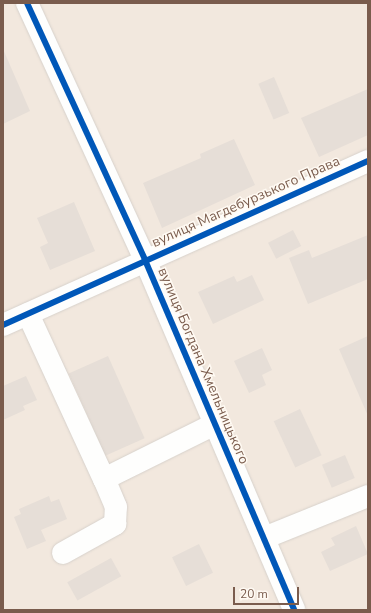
<!DOCTYPE html>
<meta charset="utf-8">
<style>
body{margin:0}
#map{position:relative;width:371px;height:613px;overflow:hidden;background:#f9f5f0;font-family:"Nunito Sans",sans-serif}
div>[style]{position:absolute}
.residential>*{inset:0;background:#f2e8de;transform-origin:0 0}
.building>*{inset:0;background:#e6ded7;transform-origin:0 0}
.roads{filter:drop-shadow(0 0 1px #d7d1cb) drop-shadow(0 0 1px #d7d1cb)}
.minor>*{height:22px;margin:-11px;padding:0 11px;transform-origin:11px;border-radius:11px;background:#fefefd}
.cycleway>*{height:6px;margin:-3px;padding:0 3px;transform-origin:3px;border-radius:3px;background:#0057b8}
span{translate:-50% -50%;white-space:nowrap;text-align:center;line-height:1.15;-webkit-text-stroke:3px #fffaf3;paint-order:stroke}
.street-label{font-size:14px;color:#7a5c4d}
.frame{position:absolute;inset:0;border:4px solid #7a5c4d;pointer-events:none}
.scale{position:absolute;left:233px;top:587px;width:66px;height:18px;box-sizing:border-box;border:2px solid #7a5c4d;border-top:0;padding-left:5px;font-size:12px;line-height:14px;white-space:nowrap;color:#7a5c4d;-webkit-text-stroke:3px #fffaf3;paint-order:stroke}
</style>
<div id="map">
<div class="residential">
<i style="left:3px;top:3px;width:365px;height:607px"></i>
</div>
<div class="building">
<i style="clip-path:polygon(3px 49px,30px 111px,3px 124px)"></i>
<i style="left:274px;top:77px;width:39px;height:17px;rotate:67deg"></i>
<i style="clip-path:polygon(368px 89px,368px 135px,319px 157px,301px 118px)"></i>
<i style="clip-path:polygon(234px 139px,255px 185px,162px 228px,143px 183px,201px 158px,200px 154px)"></i>
<i style="clip-path:polygon(74px 202px,95px 251px,50px 270px,40px 247px,48px 243px,37px 218px)"></i>
<i style="left:293px;top:230px;width:18px;height:28px;rotate:63deg"></i>
<i style="clip-path:polygon(368px 235px,368px 279px,308px 304px,289px 258px,309px 250px,312px 258px)"></i>
<i style="clip-path:polygon(252px 275px,264px 300px,213px 324px,198px 292px,234px 276px,237px 282px)"></i>
<i style="clip-path:polygon(368px 336px,368px 416px,339px 349px)"></i>
<i style="clip-path:polygon(262px 348px,272px 370px,262px 375px,266px 385px,249px 393px,234px 361px)"></i>
<i style="left:108px;top:356px;width:90px;height:43px;rotate:66deg"></i>
<i style="clip-path:polygon(26px 376px,37px 400px,23px 406px,25px 410px,3px 420px,3px 386px)"></i>
<i style="left:300px;top:409px;width:51px;height:29px;rotate:65deg"></i>
<i style="left:345px;top:455px;width:25px;height:25px;rotate:67deg"></i>
<i style="clip-path:polygon(49px 496px,51px 502px,59px 499px,67px 519px,41px 530px,46px 541px,27px 549px,14px 517px,21px 514px,19px 509px)"></i>
<i style="clip-path:polygon(356px 526px,368px 554px,330px 571px,321px 552px,335px 545px,331px 538px)"></i>
<i style="left:199px;top:544px;width:32px;height:30px;rotate:64deg"></i>
<i style="left:111px;top:558px;width:21px;height:50px;rotate:61deg"></i>
</div>
<div class="roads">
<div class="minor">
<i style="left:27px;top:3px;width:283px;rotate:65.3deg"></i>
<i style="left:145px;top:260px;width:380px;rotate:66.9deg"></i>
<i style="left:28px;top:314px;width:182px;rotate:65.3deg"></i>
<i style="left:104px;top:479px;width:124px;rotate:-26.4deg"></i>
<i style="left:3px;top:325px;width:400px;rotate:-24.2deg"></i>
<i style="left:264px;top:538px;width:112px;rotate:-22deg"></i>
<i style="left:63px;top:553px;width:60px;rotate:-29.1deg"></i>
<i style="left:115px;top:524px;width:17px;rotate:-87deg"></i>
<i style="left:116px;top:507px;width:30px;rotate:-113deg"></i>
</div>
</div>
<div class="cycleway">
<i style="left:27px;top:3px;width:283px;rotate:65.3deg"></i>
<i style="left:145px;top:260px;width:380px;rotate:66.9deg"></i>
<i style="left:3px;top:325px;width:400px;rotate:-24.2deg"></i>
</div>
<div class="street-label">
<span style="left:246px;top:202px;rotate:-24deg">вулиця Магдебурзького Права</span>
<span style="left:203px;top:366px;rotate:67deg">вулиця Богдана Хмельницького</span>
</div>
<div class="frame"></div>
<div class="scale">20 m</div>
</div>
